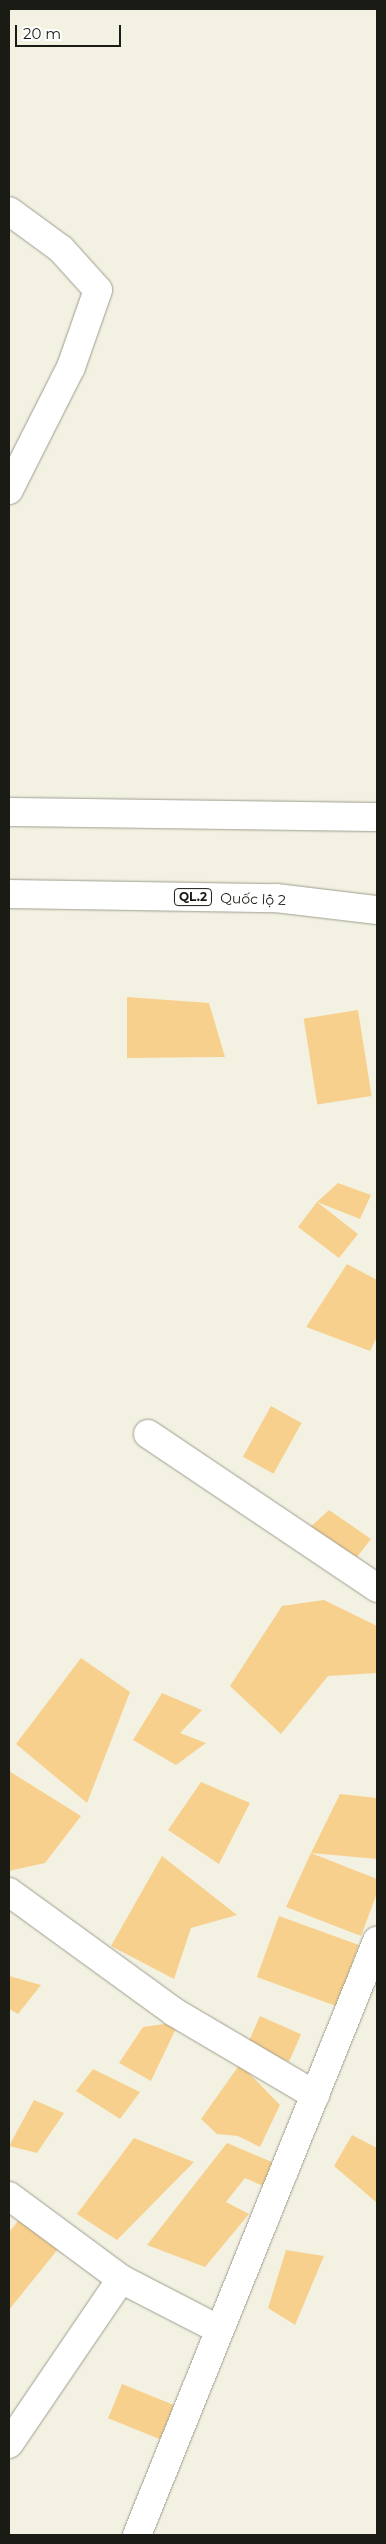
<!DOCTYPE html>
<meta charset="utf-8">
<style>
body{margin:0}
#map{position:relative;width:386px;height:2544px;overflow:hidden;background:#f3f2e2;font-family:Montserrat,sans-serif}
div>[style]{position:absolute}
.building>*{inset:0;background:#f8d08d;transform-origin:0 0}
.roads{filter:drop-shadow(0 0 1px #9e9d8f) drop-shadow(0 0 1px #9e9d8f)}
.minor>*{height:28px;margin:-14px;padding:0 14px;transform-origin:14px;border-radius:14px;background:#fff}
.highway>*{height:28px;margin:-14px;padding:0 14px;transform-origin:14px;border-radius:14px;background:#fff}
span{translate:-50% -50%;white-space:nowrap;text-align:center;line-height:1.15;-webkit-text-stroke:4px #fff;paint-order:stroke}
.shield-label span{padding:1px 4px;background:#fff;border:1px solid;border-radius:4px;-webkit-text-stroke-width:0}
.shield-label{font-size:12px;color:#1b1b15;font-weight:700}
.street-label{font-size:14px;color:#1b1b15}
.frame{position:absolute;inset:0;border:10px solid #1b1b15;pointer-events:none}
.scale{position:absolute;left:15px;top:25px;width:106px;height:22px;box-sizing:border-box;border:2px solid #1b1b15;border-top:0;padding-left:6px;font-size:15px;line-height:18px;white-space:nowrap;color:#1b1b15;-webkit-text-stroke:4px #fff;paint-order:stroke}
</style>
<div id="map">
<div class="building">
<i style="clip-path:polygon(127px 997px,209px 1003px,225px 1057px,127px 1058px)"></i>
<i style="left:358px;top:1010px;width:87px;height:55px;rotate:81deg"></i>
<i style="clip-path:polygon(338px 1183px,371px 1195px,360px 1219px,317px 1202px,358px 1234px,339px 1258px,298px 1227px,317px 1202px)"></i>
<i style="clip-path:polygon(347px 1264px,377px 1280px,377px 1337px,370px 1351px,306px 1327px)"></i>
<i style="left:271px;top:1406px;width:35px;height:58px;rotate:29deg"></i>
<i style="clip-path:polygon(329px 1510px,371px 1539px,354px 1561px,307px 1530px)"></i>
<i style="clip-path:polygon(324px 1600px,377px 1626px,377px 1673px,328px 1676px,281px 1734px,230px 1686px,282px 1606px)"></i>
<i style="clip-path:polygon(81px 1658px,130px 1692px,87px 1803px,16px 1744px)"></i>
<i style="clip-path:polygon(162px 1693px,202px 1710px,180px 1733px,206px 1743px,176px 1765px,133px 1740px)"></i>
<i style="clip-path:polygon(9px 1771px,81px 1816px,45px 1863px,9px 1871px)"></i>
<i style="clip-path:polygon(201px 1782px,250px 1803px,219px 1864px,168px 1830px)"></i>
<i style="clip-path:polygon(340px 1794px,377px 1798px,377px 1859px,311px 1853px)"></i>
<i style="clip-path:polygon(311px 1853px,377px 1879px,377px 1893px,361px 1936px,286px 1907px)"></i>
<i style="clip-path:polygon(162px 1856px,237px 1915px,191px 1928px,174px 1979px,111px 1946px)"></i>
<i style="left:279px;top:1916px;width:85px;height:65px;rotate:20deg"></i>
<i style="clip-path:polygon(9px 1976px,41px 1985px,18px 2014px,9px 2009px)"></i>
<i style="left:260px;top:2016px;width:45px;height:30px;rotate:24deg"></i>
<i style="clip-path:polygon(179px 2022px,151px 2081px,119px 2063px,143px 2027px)"></i>
<i style="clip-path:polygon(240px 2064px,280px 2105px,260px 2147px,238px 2136px,217px 2134px,201px 2119px)"></i>
<i style="clip-path:polygon(93px 2069px,140px 2092px,120px 2119px,76px 2091px)"></i>
<i style="clip-path:polygon(34px 2100px,64px 2113px,37px 2153px,9px 2146px)"></i>
<i style="clip-path:polygon(352px 2135px,377px 2148px,377px 2203px,334px 2166px)"></i>
<i style="clip-path:polygon(134px 2138px,194px 2162px,117px 2240px,77px 2214px)"></i>
<i style="clip-path:polygon(227px 2143px,293px 2171px,284px 2195px,245px 2178px,226px 2202px,249px 2214px,205px 2267px,147px 2245px)"></i>
<i style="clip-path:polygon(24px 2214px,62px 2244px,9px 2310px,9px 2232px)"></i>
<i style="clip-path:polygon(286px 2250px,324px 2256px,295px 2325px,268px 2308px)"></i>
<i style="left:122px;top:2384px;width:56px;height:37px;rotate:22deg"></i>
</div>
<div class="roads">
<div class="minor">
<i style="left:9px;top:211px;width:64px;rotate:36.2deg"></i>
<i style="left:61px;top:249px;width:55px;rotate:47.9deg"></i>
<i style="left:98px;top:290px;width:82px;rotate:109.3deg"></i>
<i style="left:71px;top:367px;width:138px;rotate:116.8deg"></i>
<i style="left:148px;top:1434px;width:276px;rotate:33.9deg"></i>
<i style="left:9px;top:1892px;width:204px;rotate:36deg"></i>
<i style="left:174px;top:2012px;width:164px;rotate:30.5deg"></i>
<i style="left:9px;top:2196px;width:139px;rotate:36.5deg"></i>
<i style="left:121px;top:2279px;width:111px;rotate:27.3deg"></i>
<i style="left:9px;top:2444px;width:199px;rotate:-55.8deg"></i>
<i style="left:137px;top:2535px;width:641px;rotate:-68deg"></i>
</div>
<div class="highway">
<i style="left:9px;top:812px;width:368px;rotate:0.8deg"></i>
<i style="left:9px;top:894px;width:267px;rotate:0.9deg"></i>
<i style="left:276px;top:898px;width:102px;rotate:6.8deg"></i>
</div>
</div>
<div class="shield-label">
<span style="left:193px;top:897px">QL.2</span>
</div>
<div class="street-label">
<span style="left:253px;top:899px;rotate:2deg">Quốc lộ 2</span>
</div>
<div class="frame"></div>
<div class="scale">20 m</div>
</div>
